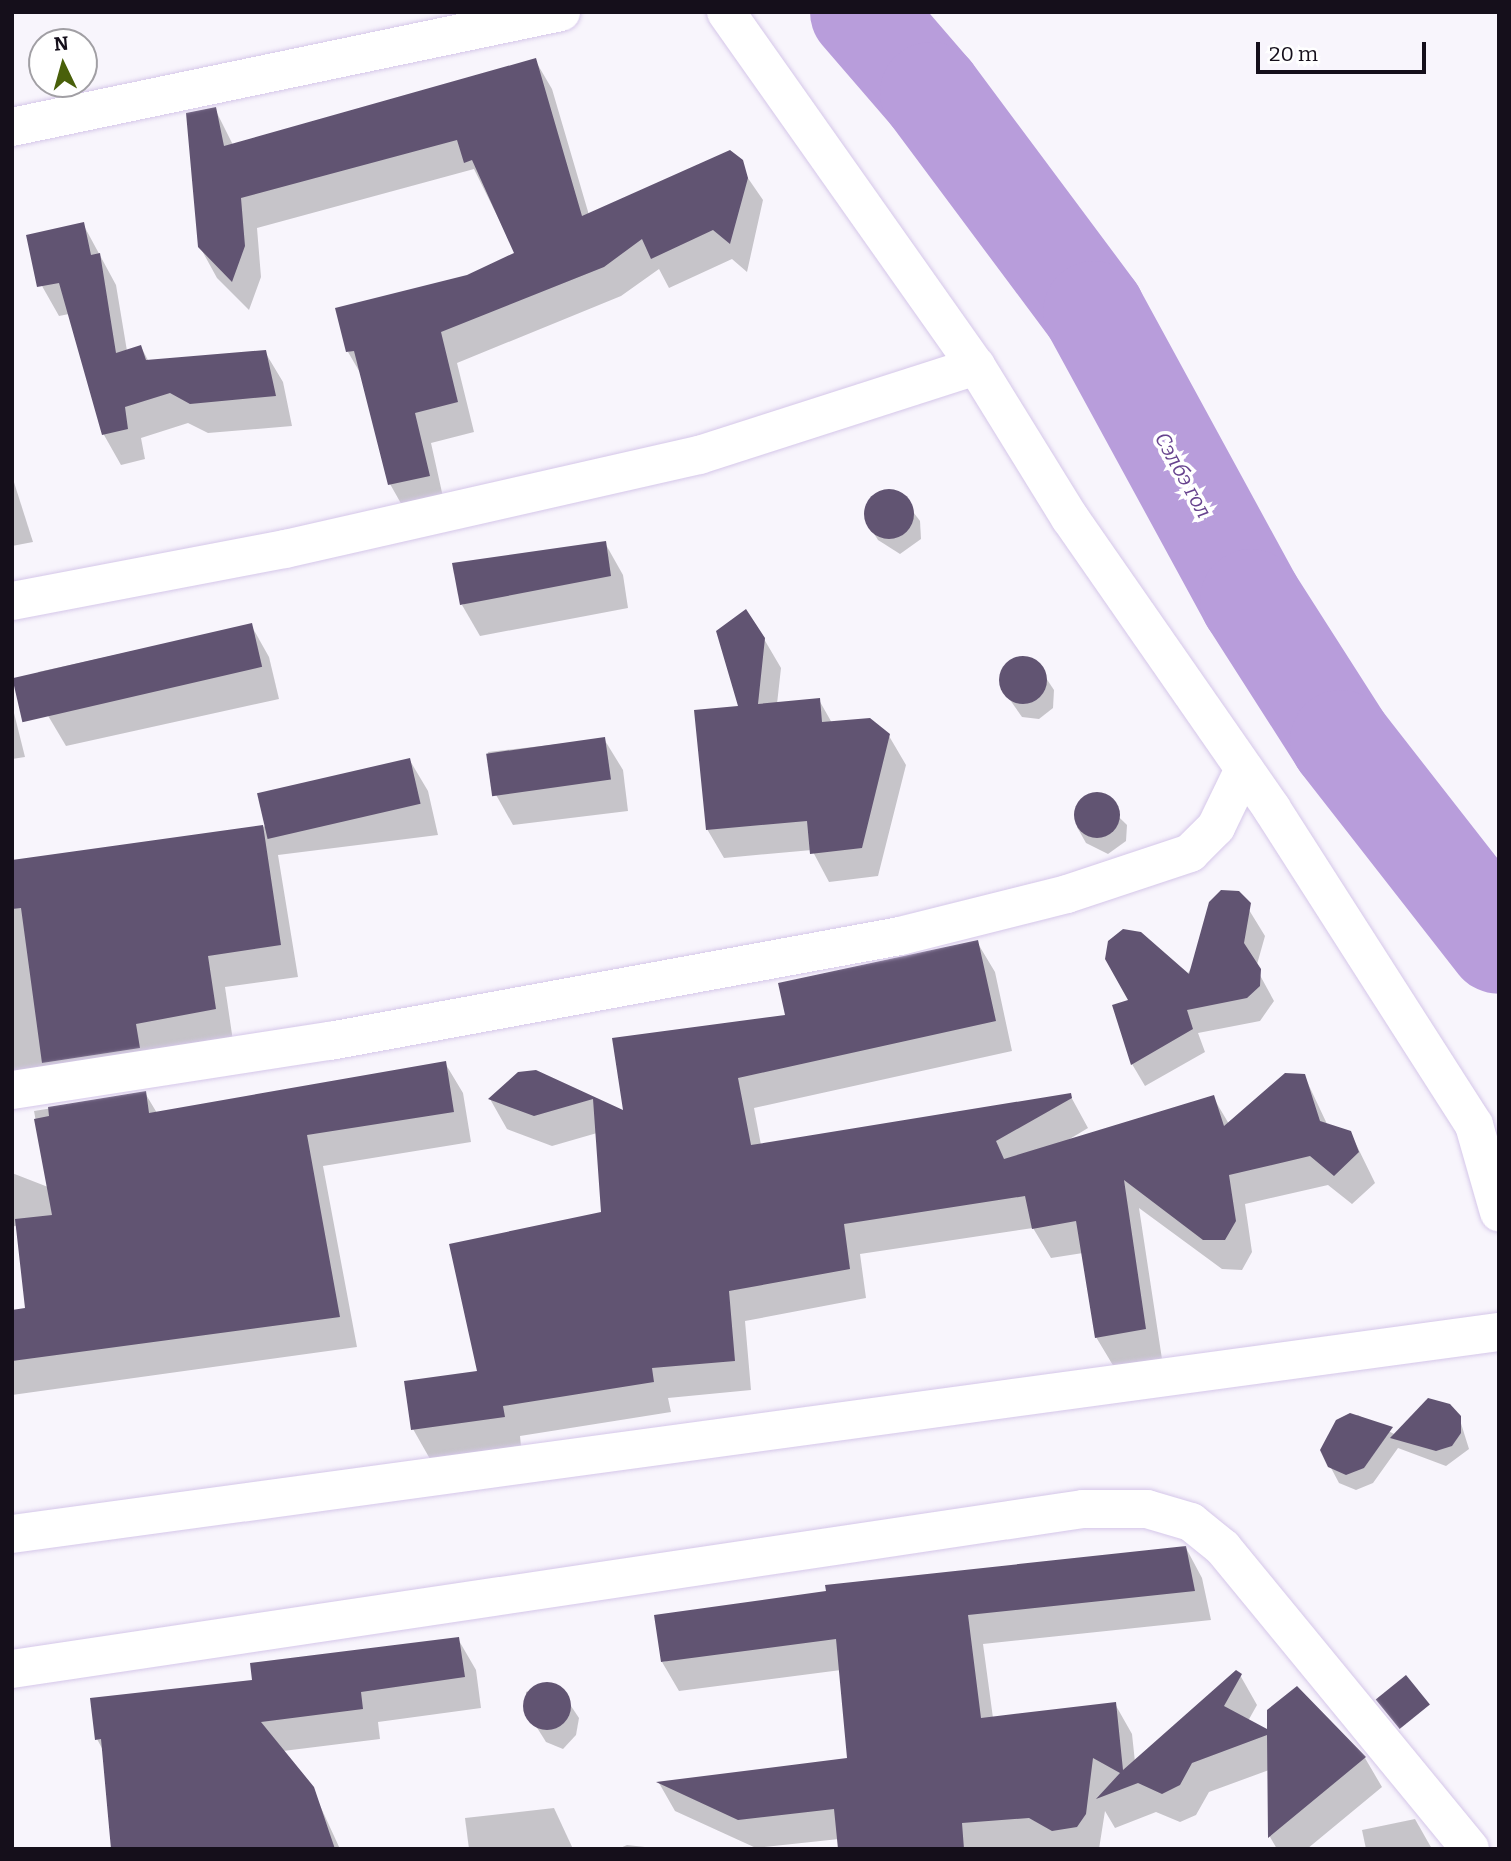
<!DOCTYPE html>
<meta charset="utf-8">
<style>
body{margin:0}
#map{position:relative;width:1511px;height:1861px;overflow:hidden;background:#f8f5fc;font-family:Bitter,serif}
div>[style]{position:absolute}
.shadow>*{inset:0;background:#0003}
.river>*{height:102px;margin:-51px;padding:0 51px;transform-origin:51px;border-radius:51px;background:#b89ddb}
.building>*{inset:0;background:#615472;transform-origin:0 0}
.round{border-radius:50%}
.roads{filter:drop-shadow(0 0 2px #d5c7e9) drop-shadow(0 0 2px #d5c7e9)}
.minor>*{height:38px;margin:-19px;padding:0 19px;transform-origin:19px;border-radius:19px;background:#fff}
span{translate:-50% -50%;white-space:nowrap;text-align:center;line-height:1.15;-webkit-text-stroke:7px #fff;paint-order:stroke}
.water-label{font-size:21px;color:#67438e;font-style:italic}
.frame{position:absolute;inset:0;border:14px solid #150f1b;pointer-events:none}
.north{position:absolute;left:28px;top:28px;width:70px;height:70px;box-sizing:border-box;background:#fff;border:2px solid #a19fa4;border-radius:50%;rotate:355deg;font-size:19px;font-weight:700;line-height:28px;text-align:center;color:#150f1b}
.north::after{content:'';display:block;margin:auto;width:24px;height:32px;background:#49600a;clip-path:polygon(50% 0,100% 100%,50% 72%,0 100%)}
.scale{position:absolute;left:1256px;top:42px;width:170px;height:32px;box-sizing:border-box;border:4px solid #150f1b;border-top:0;padding-left:9px;font-size:21px;line-height:24px;white-space:nowrap;color:#150f1b;-webkit-text-stroke:5px #fff;paint-order:stroke}
</style>
<div id="map">
<div class="shadow">
<i style="clip-path:polygon(535px 60px,552px 89px,589px 215px,730px 152px,763px 200px,747px 272px,732px 259px,669px 288px,659px 269px,621px 296px,457px 363px,474px 432px,431px 443px,445px 506px,407px 514px,390px 484px,362px 376px,348px 352px,516px 254px,474px 169px,257px 228px,261px 277px,249px 310px,217px 278px,200px 247px,215px 109px,233px 145px)"></i>
<i style="clip-path:polygon(83px 224px,116px 285px,127px 351px,141px 347px,149px 362px,265px 352px,283px 382px,292px 426px,208px 433px,188px 423px,141px 438px,145px 459px,121px 465px,104px 435px,69px 314px,59px 316px,42px 286px)"></i>
<i style="clip-path:polygon(12px 476px,33px 542px,12px 546px)"></i>
<i style="clip-path:polygon(898px 492px,920px 521px,921px 539px,900px 554px,878px 540px,868px 524px,875px 494px)"></i>
<i style="clip-path:polygon(605px 543px,623px 575px,628px 608px,480px 636px,462px 605px)"></i>
<i style="clip-path:polygon(251px 625px,269px 657px,279px 699px,66px 746px,47px 714px,38px 672px)"></i>
<i style="clip-path:polygon(764px 639px,781px 668px,777px 704px,819px 700px,832px 723px,889px 736px,906px 765px,878px 876px,829px 882px,812px 850px,724px 858px,707px 829px)"></i>
<i style="clip-path:polygon(1017px 658px,1034px 660px,1054px 690px,1053px 708px,1039px 719px,1022px 717px,1001px 687px,1003px 669px)"></i>
<i style="clip-path:polygon(12px 705px,25px 757px,12px 759px)"></i>
<i style="clip-path:polygon(604px 739px,623px 770px,628px 811px,513px 825px,495px 793px,488px 752px)"></i>
<i style="clip-path:polygon(409px 759px,428px 791px,438px 835px,278px 855px,298px 977px,225px 987px,233px 1041px,12px 1079px,12px 863px,263px 827px)"></i>
<i style="clip-path:polygon(1094px 793px,1127px 825px,1126px 841px,1108px 854px,1086px 843px,1077px 827px,1078px 802px)"></i>
<i style="clip-path:polygon(1238px 892px,1265px 936px,1256px 968px,1274px 1001px,1260px 1021px,1198px 1033px,1205px 1052px,1145px 1086px,1132px 1064px)"></i>
<i style="clip-path:polygon(977px 942px,995px 972px,1012px 1051px,754px 1108px,761px 1145px,1070px 1095px,1088px 1128px,1068px 1140px,1213px 1097px,1229px 1124px,1304px 1075px,1327px 1124px,1354px 1140px,1375px 1183px,1352px 1204px,1328px 1185px,1245px 1204px,1252px 1252px,1242px 1270px,1222px 1269px,1139px 1208px,1162px 1359px,1114px 1367px,1096px 1337px,1083px 1253px,1051px 1258px,1033px 1228px,860px 1254px,866px 1298px,745px 1321px,751px 1390px,668px 1398px,671px 1412px,520px 1436px,521px 1446px,430px 1459px,413px 1429px,479px 1373px,603px 1213px,597px 1133px,552px 1146px,507px 1129px,490px 1099px,536px 1072px,625px 1113px,787px 1016px)"></i>
<i style="clip-path:polygon(445px 1063px,463px 1093px,471px 1142px,323px 1166px,357px 1347px,12px 1395px,12px 1312px,27px 1309px,18px 1225px,12px 1227px,12px 1173px,48px 1187px,34px 1111px,145px 1093px,157px 1113px)"></i>
<i style="clip-path:polygon(1358px 1415px,1396px 1435px,1459px 1417px,1469px 1449px,1446px 1466px,1398px 1448px,1373px 1483px,1356px 1490px,1339px 1483px,1330px 1466px,1337px 1422px)"></i>
<i style="clip-path:polygon(1186px 1548px,1202px 1578px,1211px 1620px,983px 1644px,993px 1718px,1115px 1704px,1132px 1734px,1135px 1762px,1240px 1675px,1257px 1705px,1248px 1721px,1269px 1731px,1297px 1688px,1365px 1758px,1382px 1787px,1307px 1849px,1277px 1849px,1270px 1837px,1269px 1770px,1209px 1792px,1196px 1815px,1180px 1822px,1156px 1812px,1115px 1828px,1105px 1811px,1099px 1849px,840px 1849px,839px 1839px,756px 1848px,675px 1811px,659px 1783px,849px 1759px,841px 1670px,679px 1691px,662px 1662px)"></i>
<i style="clip-path:polygon(458px 1639px,476px 1670px,481px 1708px,378px 1722px,380px 1739px,283px 1751px,312px 1788px,340px 1849px,113px 1849px,104px 1752px,97px 1739px,254px 1681px)"></i>
<i style="clip-path:polygon(542px 1685px,559px 1688px,579px 1718px,576px 1735px,563px 1749px,546px 1742px,526px 1710px,526px 1692px)"></i>
<i style="clip-path:polygon(554px 1808px,573px 1849px,469px 1849px,465px 1818px)"></i>
<i style="clip-path:polygon(1415px 1819px,1432px 1849px,1366px 1849px,1362px 1830px)"></i>
<i style="clip-path:polygon(627px 1845px,654px 1848px,655px 1849px,618px 1849px)"></i>
</div>
<div class="river">
<i style="left:861px;top:12px;width:107px;rotate:49.2deg"></i>
<i style="left:931px;top:93px;width:273px;rotate:53.3deg"></i>
<i style="left:1094px;top:312px;width:328px;rotate:61.4deg"></i>
<i style="left:1251px;top:600px;width:167px;rotate:57.4deg"></i>
<i style="left:1341px;top:741px;width:256px;rotate:52deg"></i>
</div>
<div class="building">
<i style="clip-path:polygon(536px 58px,582px 216px,730px 150px,743px 160px,748px 178px,730px 244px,713px 230px,651px 259px,642px 239px,604px 267px,441px 332px,458px 402px,415px 413px,430px 476px,388px 485px,354px 351px,346px 352px,335px 308px,467px 275px,514px 253px,472px 160px,464px 163px,457px 140px,241px 198px,245px 246px,232px 282px,198px 247px,186px 113px,216px 107px,224px 146px)"></i>
<i style="clip-path:polygon(84px 222px,91px 255px,100px 253px,116px 353px,141px 345px,146px 360px,266px 350px,276px 396px,190px 404px,170px 393px,125px 407px,128px 429px,102px 435px,59px 283px,37px 287px,26px 235px)"></i>
<i class="round" style="left:864px;top:489px;width:50px;height:50px"></i>
<i style="clip-path:polygon(606px 541px,611px 576px,460px 605px,452px 563px)"></i>
<i style="clip-path:polygon(746px 609px,765px 638px,758px 704px,820px 698px,822px 722px,870px 718px,890px 734px,862px 848px,810px 854px,807px 821px,706px 830px,694px 710px,738px 706px,716px 631px)"></i>
<i style="left:252px;top:623px;width:45px;height:246px;rotate:77deg"></i>
<i class="round" style="left:999px;top:656px;width:48px;height:48px"></i>
<i style="left:605px;top:737px;width:43px;height:120px;rotate:82deg"></i>
<i style="left:410px;top:758px;width:47px;height:157px;rotate:77deg"></i>
<i class="round" style="left:1074px;top:792px;width:46px;height:46px"></i>
<i style="clip-path:polygon(263px 825px,281px 945px,208px 956px,216px 1009px,136px 1024px,140px 1048px,42px 1063px,21px 908px,12px 909px,12px 860px)"></i>
<i style="clip-path:polygon(1221px 890px,1239px 891px,1251px 903px,1244px 943px,1261px 969px,1260px 986px,1247px 998px,1187px 1010px,1193px 1029px,1131px 1065px,1112px 1005px,1128px 1000px,1105px 959px,1108px 941px,1123px 929px,1141px 932px,1189px 974px,1209px 902px)"></i>
<i style="clip-path:polygon(978px 940px,996px 1021px,738px 1078px,751px 1145px,1071px 1093px,1072px 1098px,996px 1141px,1004px 1159px,1214px 1095px,1224px 1126px,1285px 1073px,1305px 1074px,1320px 1121px,1351px 1131px,1359px 1152px,1334px 1176px,1310px 1156px,1229px 1175px,1236px 1221px,1225px 1240px,1203px 1240px,1124px 1180px,1146px 1329px,1095px 1338px,1076px 1221px,1032px 1229px,1025px 1196px,844px 1224px,850px 1269px,729px 1291px,735px 1361px,652px 1368px,654px 1382px,503px 1406px,505px 1417px,411px 1430px,404px 1381px,477px 1371px,449px 1244px,601px 1212px,593px 1099px,534px 1116px,488px 1099px,518px 1072px,536px 1070px,623px 1110px,612px 1038px,785px 1015px,778px 983px)"></i>
<i style="clip-path:polygon(446px 1061px,454px 1112px,307px 1135px,340px 1317px,12px 1361px,12px 1310px,25px 1308px,15px 1219px,52px 1215px,34px 1119px,49px 1116px,48px 1107px,146px 1091px,149px 1113px)"></i>
<i style="clip-path:polygon(1428px 1398px,1450px 1404px,1461px 1416px,1461px 1433px,1452px 1446px,1436px 1451px,1390px 1438px)"></i>
<i style="clip-path:polygon(1350px 1413px,1393px 1427px,1364px 1468px,1346px 1475px,1328px 1467px,1320px 1450px,1336px 1420px)"></i>
<i style="clip-path:polygon(1186px 1546px,1195px 1591px,968px 1615px,981px 1718px,1116px 1702px,1123px 1770px,1236px 1670px,1242px 1674px,1224px 1706px,1267px 1729px,1267px 1710px,1297px 1686px,1366px 1757px,1268px 1838px,1267px 1735px,1192px 1763px,1180px 1785px,1162px 1794px,1138px 1783px,1096px 1799px,1120px 1773px,1093px 1758px,1086px 1814px,1077px 1827px,1052px 1831px,1029px 1818px,962px 1823px,964px 1849px,838px 1849px,834px 1809px,738px 1820px,656px 1782px,847px 1758px,836px 1639px,661px 1662px,654px 1615px,826px 1591px,825px 1585px)"></i>
<i style="clip-path:polygon(459px 1637px,465px 1677px,361px 1692px,363px 1709px,261px 1722px,314px 1787px,335px 1849px,111px 1849px,101px 1739px,95px 1740px,90px 1698px,252px 1680px,250px 1663px)"></i>
<i style="left:1406px;top:1675px;width:38px;height:39px;rotate:51deg"></i>
<i class="round" style="left:523px;top:1682px;width:48px;height:48px"></i>
</div>
<div class="roads">
<div class="minor">
<i style="left:726px;top:12px;width:433px;rotate:54.8deg"></i>
<i style="left:976px;top:366px;width:179px;rotate:58.3deg"></i>
<i style="left:1070px;top:518px;width:354px;rotate:55.2deg"></i>
<i style="left:1272px;top:809px;width:375px;rotate:57.4deg"></i>
<i style="left:1474px;top:1125px;width:91px;rotate:74deg"></i>
<i style="left:12px;top:127px;width:561px;rotate:-11.83deg"></i>
<i style="left:12px;top:601px;width:278px;rotate:-10.8deg"></i>
<i style="left:285px;top:549px;width:425px;rotate:-12.8deg"></i>
<i style="left:699px;top:455px;width:291px;rotate:-17.8deg"></i>
<i style="left:12px;top:1090px;width:322px;rotate:-8.8deg"></i>
<i style="left:330px;top:1041px;width:580px;rotate:-10.44deg"></i>
<i style="left:900px;top:936px;width:172px;rotate:-14.1deg"></i>
<i style="left:1067px;top:894px;width:130px;rotate:-18.4deg"></i>
<i style="left:1190px;top:853px;width:37px;rotate:-45deg"></i>
<i style="left:1216px;top:827px;width:64px;rotate:-64.2deg"></i>
<i style="left:12px;top:1534px;width:1501px;rotate:-7.74deg"></i>
<i style="left:12px;top:1669px;width:1083px;rotate:-8.5deg"></i>
<i style="left:1083px;top:1509px;width:64px"></i>
<i style="left:1147px;top:1509px;width:46px;rotate:16.5deg"></i>
<i style="left:1191px;top:1522px;width:41px;rotate:39.1deg"></i>
<i style="left:1223px;top:1548px;width:389px;rotate:50.6deg"></i>
</div>
</div>
<div class="water-label">
<span style="left:1183px;top:475px;rotate:61deg">Сэлбэ гол</span>
</div>
<div class="frame"></div>
<div class="north">N</div>
<div class="scale">20 m</div>
</div>
